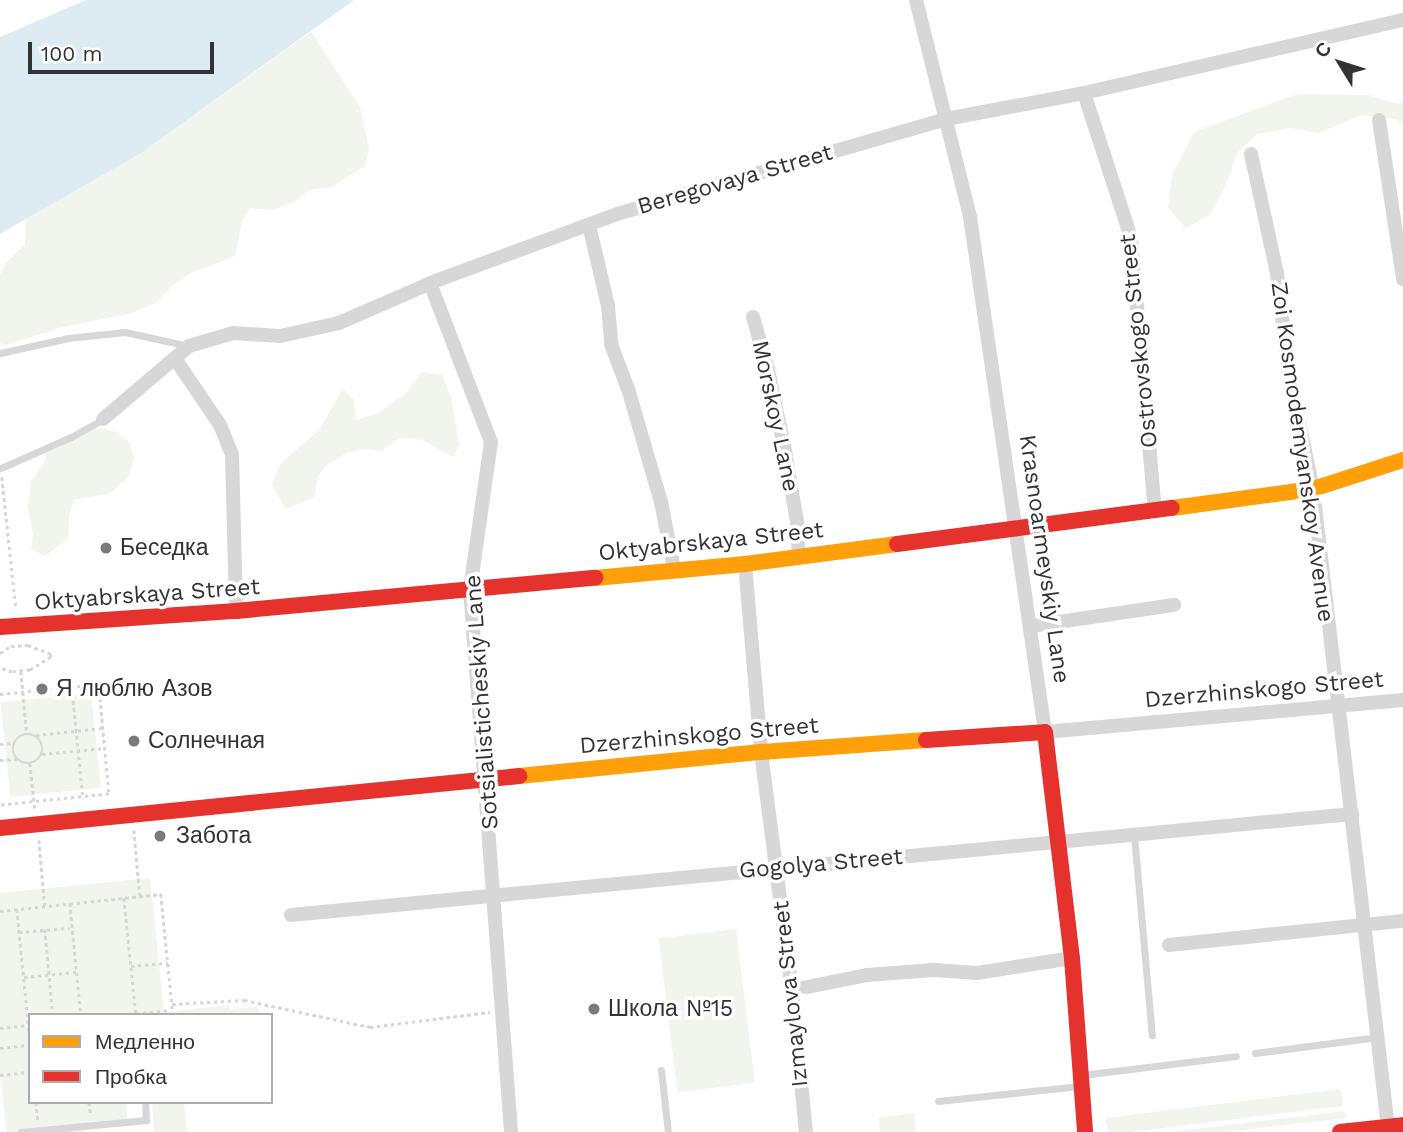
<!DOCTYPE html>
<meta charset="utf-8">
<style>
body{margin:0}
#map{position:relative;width:1403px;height:1132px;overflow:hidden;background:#fff;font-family:"Work Sans",sans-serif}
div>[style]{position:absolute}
.green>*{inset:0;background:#f1f5ed;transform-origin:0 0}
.water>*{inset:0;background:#ddebf3}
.path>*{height:2.5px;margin-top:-1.25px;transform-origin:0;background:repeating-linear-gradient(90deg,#d6d6d6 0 3.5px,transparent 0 7px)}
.path>.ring{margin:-1.25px;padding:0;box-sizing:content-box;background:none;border:2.5px solid #d6d6d6;border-radius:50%}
.lane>*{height:7px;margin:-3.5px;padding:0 3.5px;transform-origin:3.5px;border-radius:3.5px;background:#d7d7d7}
.street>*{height:14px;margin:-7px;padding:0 7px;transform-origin:7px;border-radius:7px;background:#d7d7d7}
.slow>*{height:16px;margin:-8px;padding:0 8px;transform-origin:8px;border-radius:8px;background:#ff9f0a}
.jam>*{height:16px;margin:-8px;padding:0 8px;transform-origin:8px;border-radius:8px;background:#e5322d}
.dots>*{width:19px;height:19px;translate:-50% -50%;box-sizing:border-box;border:4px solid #fff;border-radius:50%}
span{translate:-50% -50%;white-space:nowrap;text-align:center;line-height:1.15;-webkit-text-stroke:7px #fff;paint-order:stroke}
.street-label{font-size:23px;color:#333}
.poi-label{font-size:23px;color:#333}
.left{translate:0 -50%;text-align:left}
.legend{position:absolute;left:28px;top:1013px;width:245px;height:91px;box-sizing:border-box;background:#fff;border:2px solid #adadad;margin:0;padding:9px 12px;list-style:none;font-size:21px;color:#333}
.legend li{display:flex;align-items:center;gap:14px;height:35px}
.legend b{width:35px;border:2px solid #adadad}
.north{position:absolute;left:1305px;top:28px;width:70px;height:70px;-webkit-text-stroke:5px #fff;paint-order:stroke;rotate:308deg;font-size:19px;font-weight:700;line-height:28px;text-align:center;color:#333}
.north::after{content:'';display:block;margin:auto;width:24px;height:32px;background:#333;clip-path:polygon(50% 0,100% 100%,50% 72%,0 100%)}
.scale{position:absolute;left:28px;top:42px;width:186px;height:32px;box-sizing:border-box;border:4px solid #333;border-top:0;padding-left:9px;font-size:21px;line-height:24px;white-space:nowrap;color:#333;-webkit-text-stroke:5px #fff;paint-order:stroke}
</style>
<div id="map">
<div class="green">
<i style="clip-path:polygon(311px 32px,360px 107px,369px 149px,365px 166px,331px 187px,309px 190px,294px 202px,272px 210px,250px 208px,242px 221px,235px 256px,191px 273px,173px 285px,156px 303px,129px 314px,63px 327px,6px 345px,0 343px,0 275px,5px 264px,25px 244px,26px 219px,141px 153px)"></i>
<i style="clip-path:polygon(1297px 94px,1368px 95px,1399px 104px,1403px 102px,1403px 124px,1395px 119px,1361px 115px,1319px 133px,1290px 128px,1257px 134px,1238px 152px,1226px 184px,1210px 215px,1186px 228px,1168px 208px,1172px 175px,1194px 132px)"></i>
<i style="clip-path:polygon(422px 372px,442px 375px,451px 397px,459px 445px,453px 457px,421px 439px,399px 438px,382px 451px,365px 449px,348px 452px,326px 466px,318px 476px,314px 497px,286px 509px,272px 485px,280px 464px,319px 430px,343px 389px,354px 400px,356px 420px,379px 413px,406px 393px)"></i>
<i style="clip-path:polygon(96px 427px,117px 432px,130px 443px,134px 459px,128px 477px,111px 493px,74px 500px,69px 515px,68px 538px,56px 548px,45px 556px,31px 549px,33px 535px,28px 507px,31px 481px,45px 461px,46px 453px)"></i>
<i style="left:91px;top:693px;width:95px;height:91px;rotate:84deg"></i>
<i style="clip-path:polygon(150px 878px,164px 1012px,229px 1005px,230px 1010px,258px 1006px,259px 1014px,30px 1015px,30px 1102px,126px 1102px,128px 1124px,84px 1129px,85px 1132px,7px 1132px,0 1077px,0 893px)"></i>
<i style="left:736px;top:929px;width:155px;height:78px;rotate:83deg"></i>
<i style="left:1341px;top:1089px;width:17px;height:237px;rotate:83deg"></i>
<i style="clip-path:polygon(152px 1102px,184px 1102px,187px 1132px,154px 1132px)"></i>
<i style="clip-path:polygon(1345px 1111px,1346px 1118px,1225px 1132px,1170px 1132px)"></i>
<i style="clip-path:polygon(914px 1113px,916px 1132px,880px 1132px,879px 1118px)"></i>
</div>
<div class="water">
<i style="clip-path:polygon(86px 0,354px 0,141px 153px,0 234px,0 37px)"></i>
</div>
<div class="path">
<i style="left:2px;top:477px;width:133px;rotate:83.9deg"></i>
<i style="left:0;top:653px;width:13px;rotate:-32deg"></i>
<i style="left:11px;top:646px;width:17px;rotate:-3deg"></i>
<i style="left:28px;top:645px;width:25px;rotate:21deg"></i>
<i style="left:51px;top:654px;width:3px;rotate:90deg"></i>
<i style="left:51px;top:657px;width:25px;rotate:148deg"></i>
<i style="left:30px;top:670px;width:18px;rotate:174deg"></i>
<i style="left:12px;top:672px;width:13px;rotate:-162deg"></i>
<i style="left:21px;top:671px;width:63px;rotate:84.6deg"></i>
<i style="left:72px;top:687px;width:111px;rotate:84.3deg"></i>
<i style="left:0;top:694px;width:100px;rotate:-5.8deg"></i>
<i style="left:99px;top:684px;width:110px;rotate:84.8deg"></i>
<i style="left:109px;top:794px;width:110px;rotate:174.2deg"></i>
<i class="ring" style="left:13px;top:734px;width:27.5px;height:27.5px"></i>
<i style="left:36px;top:735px;width:67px;rotate:-6deg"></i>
<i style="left:0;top:744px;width:15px;rotate:-4deg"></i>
<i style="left:42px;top:754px;width:63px;rotate:-5.4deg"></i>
<i style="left:0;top:760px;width:17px;rotate:-3deg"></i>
<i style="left:30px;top:763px;width:46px;rotate:83.8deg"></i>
<i style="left:134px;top:830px;width:66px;rotate:84.8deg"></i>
<i style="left:39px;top:840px;width:66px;rotate:84.8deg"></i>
<i style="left:124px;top:898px;width:118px;rotate:84.1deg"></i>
<i style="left:70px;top:903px;width:113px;rotate:84.4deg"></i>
<i style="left:17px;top:909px;width:132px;rotate:84.3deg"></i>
<i style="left:0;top:911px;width:162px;rotate:-6deg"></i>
<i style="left:161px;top:894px;width:122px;rotate:84.3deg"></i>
<i style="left:45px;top:929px;width:86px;rotate:84.7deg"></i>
<i style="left:19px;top:932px;width:51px;rotate:-4.5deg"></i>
<i style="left:131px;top:966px;width:37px;rotate:-5deg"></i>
<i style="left:24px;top:977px;width:52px;rotate:-5.5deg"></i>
<i style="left:172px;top:1004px;width:72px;rotate:-3.2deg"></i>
<i style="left:244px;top:1000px;width:129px;rotate:12.1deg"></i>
<i style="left:370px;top:1027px;width:121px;rotate:-7.1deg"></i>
<i style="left:122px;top:1015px;width:49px;rotate:-5.8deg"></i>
<i style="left:0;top:1028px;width:28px;rotate:-6deg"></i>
<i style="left:0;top:1048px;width:30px;rotate:-6deg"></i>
<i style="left:0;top:1075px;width:30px;rotate:-6deg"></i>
<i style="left:36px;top:1102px;width:20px;rotate:84deg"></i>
<i style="left:89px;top:1102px;width:14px;rotate:82deg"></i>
</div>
<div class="lane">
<i style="left:0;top:353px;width:70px;rotate:-12.4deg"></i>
<i style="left:68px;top:338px;width:57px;rotate:-6deg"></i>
<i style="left:125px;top:332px;width:66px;rotate:12.3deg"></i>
<i style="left:1px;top:468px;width:77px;rotate:-23.9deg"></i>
<i style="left:71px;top:437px;width:37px;rotate:-29deg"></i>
<i style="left:1134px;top:835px;width:201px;rotate:84.9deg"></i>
<i style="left:1255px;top:1053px;width:124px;rotate:-7.4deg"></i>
<i style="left:661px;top:1070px;width:62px;rotate:83.6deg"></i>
<i style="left:1082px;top:1075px;width:155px;rotate:-7deg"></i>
<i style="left:938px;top:1101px;width:143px;rotate:-6deg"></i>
<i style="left:21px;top:1132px;width:126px;rotate:-5.5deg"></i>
<i style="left:146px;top:1120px;width:18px;rotate:-93deg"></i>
</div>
<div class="street">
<i style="left:916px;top:0;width:224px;rotate:76deg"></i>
<i style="left:970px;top:217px;width:520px;rotate:81.71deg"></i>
<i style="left:1045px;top:732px;width:359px;rotate:-5.1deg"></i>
<i style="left:1084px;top:93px;width:152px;rotate:72deg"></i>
<i style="left:1131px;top:238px;width:274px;rotate:85deg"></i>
<i style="left:1379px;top:120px;width:161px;rotate:81.4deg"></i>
<i style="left:1251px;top:154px;width:122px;rotate:77.7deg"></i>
<i style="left:1277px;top:273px;width:98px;rotate:83.5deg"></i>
<i style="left:1288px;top:370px;width:122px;rotate:78.1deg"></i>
<i style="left:1313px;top:489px;width:642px;rotate:83.3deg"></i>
<i style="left:589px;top:225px;width:83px;rotate:76.8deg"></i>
<i style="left:608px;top:306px;width:38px;rotate:85deg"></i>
<i style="left:611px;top:344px;width:51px;rotate:69.4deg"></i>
<i style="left:629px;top:392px;width:115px;rotate:73.8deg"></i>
<i style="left:661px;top:502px;width:68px;rotate:79deg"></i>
<i style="left:430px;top:283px;width:170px;rotate:69deg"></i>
<i style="left:491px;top:442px;width:148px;rotate:98.1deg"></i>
<i style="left:470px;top:589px;width:545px;rotate:85.68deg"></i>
<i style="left:753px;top:317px;width:55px;rotate:74.2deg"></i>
<i style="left:768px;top:370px;width:83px;rotate:78.1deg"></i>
<i style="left:785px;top:451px;width:72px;rotate:80.4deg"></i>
<i style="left:797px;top:522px;width:35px;rotate:87deg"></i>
<i style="left:176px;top:360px;width:78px;rotate:55.9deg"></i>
<i style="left:220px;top:425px;width:31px;rotate:68deg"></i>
<i style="left:232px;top:454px;width:157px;rotate:88.5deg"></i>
<i style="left:103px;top:419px;width:113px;rotate:-40.3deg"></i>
<i style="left:189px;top:346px;width:46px;rotate:-16.5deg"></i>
<i style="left:233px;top:333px;width:47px;rotate:3.7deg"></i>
<i style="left:280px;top:336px;width:60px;rotate:-12.4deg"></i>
<i style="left:339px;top:323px;width:108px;rotate:-23.5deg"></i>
<i style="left:438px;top:280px;width:191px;rotate:-20.2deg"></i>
<i style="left:617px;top:214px;width:342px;rotate:-16.1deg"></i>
<i style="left:946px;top:119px;width:140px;rotate:-10.7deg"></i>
<i style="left:1084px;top:93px;width:327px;rotate:-12.9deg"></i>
<i style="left:745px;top:564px;width:189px;rotate:85.1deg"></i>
<i style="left:761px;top:752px;width:240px;rotate:82.6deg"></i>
<i style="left:792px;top:990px;width:143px;rotate:84.4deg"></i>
<i style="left:1031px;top:626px;width:145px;rotate:-8.4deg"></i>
<i style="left:291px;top:915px;width:1066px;rotate:-5.44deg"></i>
<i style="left:1169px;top:945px;width:235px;rotate:-5.9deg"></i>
<i style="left:792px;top:990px;width:76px;rotate:-11.3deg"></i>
<i style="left:867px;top:975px;width:67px;rotate:-4.3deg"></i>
<i style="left:934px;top:970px;width:43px;rotate:4deg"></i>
<i style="left:977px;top:973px;width:96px;rotate:-9deg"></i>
</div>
<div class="slow">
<i style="left:1172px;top:508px;width:142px;rotate:-7.7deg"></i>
<i style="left:1313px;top:489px;width:95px;rotate:-17.9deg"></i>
<i style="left:595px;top:578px;width:151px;rotate:-5.3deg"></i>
<i style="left:745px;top:564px;width:153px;rotate:-7.5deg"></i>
<i style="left:519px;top:776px;width:243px;rotate:-5.7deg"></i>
<i style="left:761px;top:752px;width:165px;rotate:-4.2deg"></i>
</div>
<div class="jam">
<i style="left:897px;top:544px;width:277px;rotate:-7.5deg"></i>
<i style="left:0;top:627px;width:237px;rotate:-3.9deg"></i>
<i style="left:236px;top:611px;width:361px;rotate:-5.3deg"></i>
<i style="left:926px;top:740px;width:119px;rotate:-3.8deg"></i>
<i style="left:1045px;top:732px;width:228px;rotate:83.2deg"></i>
<i style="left:1072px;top:958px;width:174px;rotate:85.7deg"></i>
<i style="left:0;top:828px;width:522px;rotate:-5.72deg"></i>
<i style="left:1340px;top:1132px;width:63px;rotate:-6.3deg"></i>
</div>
<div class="dots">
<i style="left:106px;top:548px;background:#7a7a7a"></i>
<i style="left:42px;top:689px;background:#7a7a7a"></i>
<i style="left:134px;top:741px;background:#7a7a7a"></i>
<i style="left:160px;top:836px;background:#7a7a7a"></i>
<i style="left:594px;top:1009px;background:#7a7a7a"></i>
</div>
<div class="street-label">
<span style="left:735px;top:180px;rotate:-16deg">Beregovaya Street</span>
<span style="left:1139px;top:341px;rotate:-96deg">Ostrovskogo Street</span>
<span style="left:775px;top:416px;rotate:78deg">Morskoy Lane</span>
<span style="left:1302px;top:452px;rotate:82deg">Zoi Kosmodemyanskoy Avenue</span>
<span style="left:711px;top:542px;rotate:-6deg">Oktyabrskaya Street</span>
<span style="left:1044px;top:559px;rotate:82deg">Krasnoarmeyskiy Lane</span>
<span style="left:147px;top:595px;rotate:-4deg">Oktyabrskaya Street</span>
<span style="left:1264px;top:690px;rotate:-5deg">Dzerzhinskogo Street</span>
<span style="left:482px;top:702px;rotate:-94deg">Sotsialisticheskiy Lane</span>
<span style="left:699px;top:736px;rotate:-5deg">Dzerzhinskogo Street</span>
<span style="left:821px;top:864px;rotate:-5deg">Gogolya Street</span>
<span style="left:791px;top:994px;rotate:-96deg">Izmaylova Street</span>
</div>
<div class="poi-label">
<span class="left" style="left:120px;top:548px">Беседка</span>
<span class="left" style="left:56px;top:689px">Я люблю Азов</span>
<span class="left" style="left:148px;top:741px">Солнечная</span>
<span class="left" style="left:176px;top:836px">Забота</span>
<span class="left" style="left:608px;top:1009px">Школа №15</span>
</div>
<ul class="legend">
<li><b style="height:9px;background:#ff9f0a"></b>Медленно</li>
<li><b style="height:9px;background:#e5322d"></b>Пробка</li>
</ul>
<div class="north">С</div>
<div class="scale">100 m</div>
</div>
